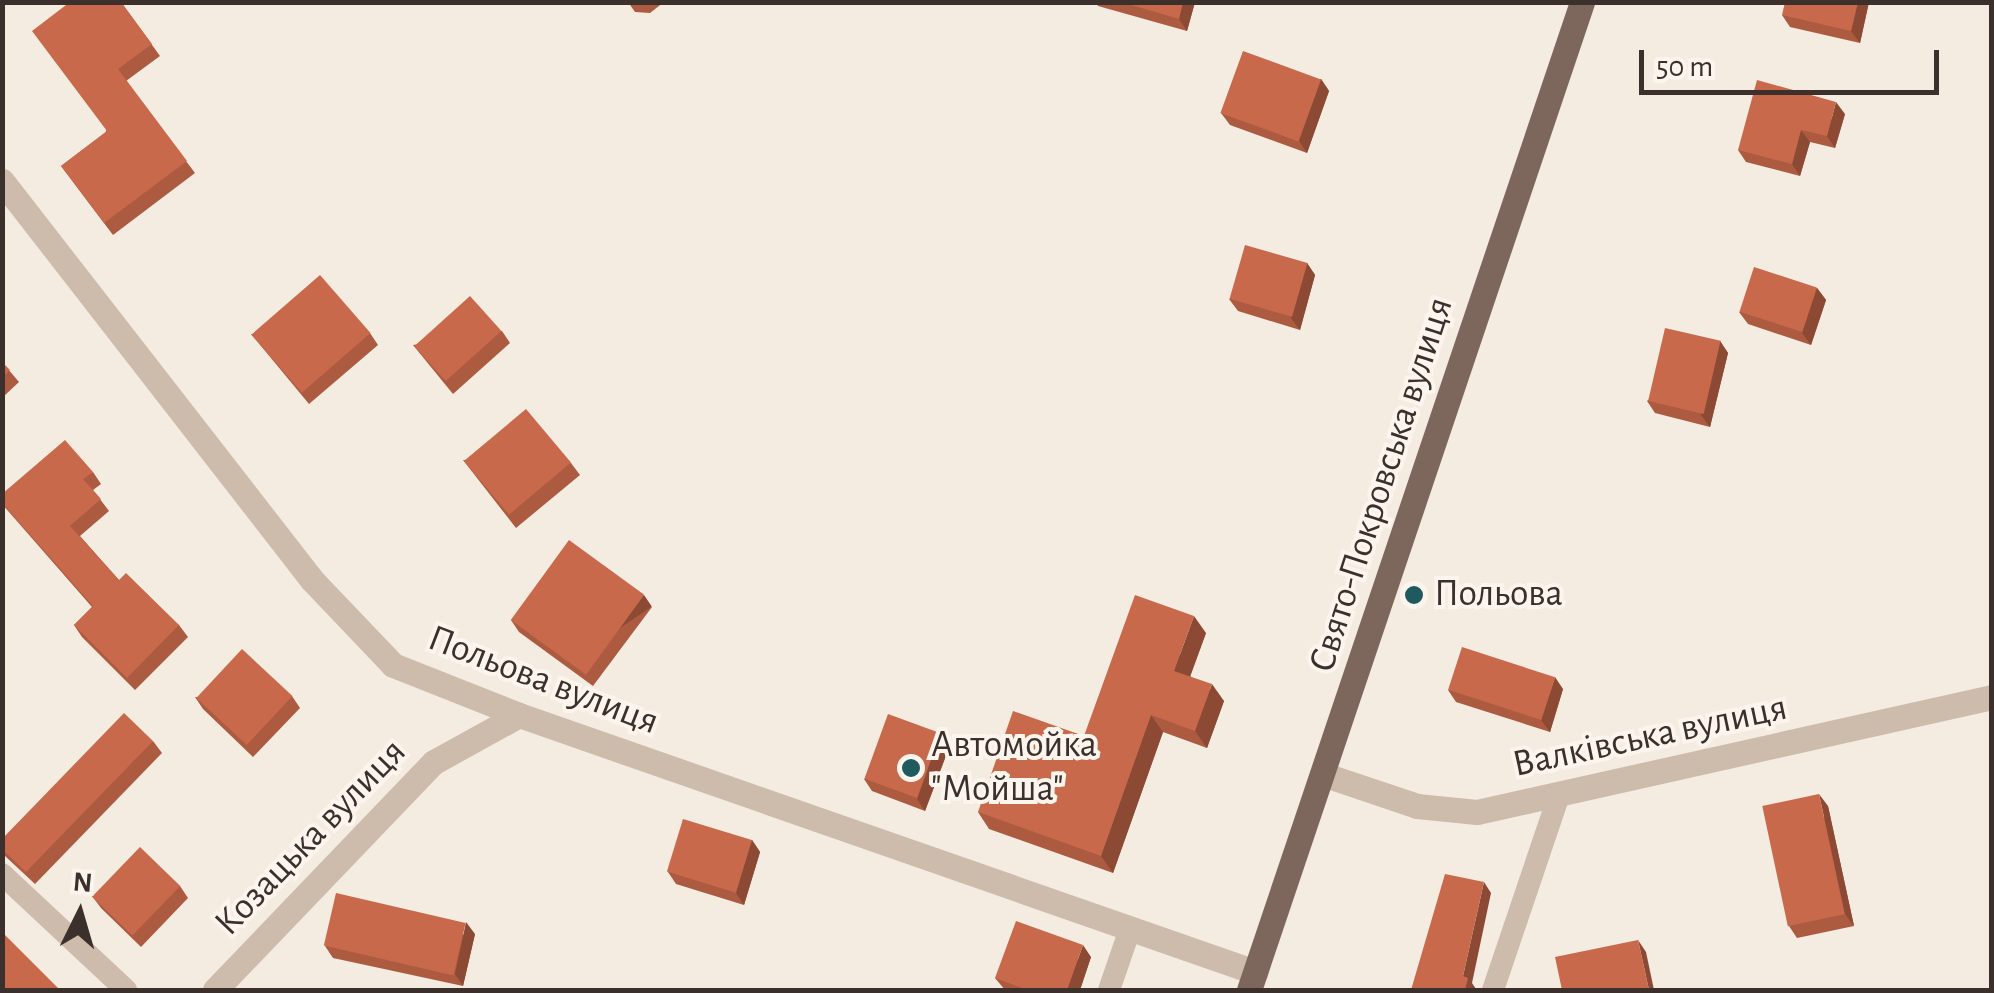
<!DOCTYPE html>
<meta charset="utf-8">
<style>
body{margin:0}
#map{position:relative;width:1994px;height:993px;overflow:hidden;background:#f4ebe1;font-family:"Alegreya Sans",sans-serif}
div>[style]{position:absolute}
.service>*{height:22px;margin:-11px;padding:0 11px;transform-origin:11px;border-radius:11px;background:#cdbbac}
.minor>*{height:25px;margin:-12.5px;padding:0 12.5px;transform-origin:12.5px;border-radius:12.5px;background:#cdbbac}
.tertiary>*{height:25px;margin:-12.5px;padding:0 12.5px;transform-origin:12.5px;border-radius:12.5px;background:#cdbbac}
.primary>*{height:25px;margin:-12.5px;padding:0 12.5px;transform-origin:12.5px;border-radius:12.5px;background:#7d675c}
.wall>*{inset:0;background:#ac5a40}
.shaded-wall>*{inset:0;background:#8c4a34;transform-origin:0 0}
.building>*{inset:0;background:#c8694b;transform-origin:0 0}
.dots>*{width:28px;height:28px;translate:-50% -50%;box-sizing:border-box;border:5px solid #fbf5ee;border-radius:50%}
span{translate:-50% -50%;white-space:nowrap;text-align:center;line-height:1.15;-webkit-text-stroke:8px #fbf5ee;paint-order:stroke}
.street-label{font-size:38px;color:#3b302b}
.poi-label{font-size:38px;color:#3b302b}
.left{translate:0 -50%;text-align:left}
.frame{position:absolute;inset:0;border:5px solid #3b302b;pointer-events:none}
.north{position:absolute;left:30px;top:863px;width:100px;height:100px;-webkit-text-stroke:8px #fbf5ee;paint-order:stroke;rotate:5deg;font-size:28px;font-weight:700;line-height:40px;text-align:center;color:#3b302b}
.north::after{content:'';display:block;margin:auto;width:35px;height:45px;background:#3b302b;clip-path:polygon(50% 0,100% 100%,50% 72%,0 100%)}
.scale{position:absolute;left:1639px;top:50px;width:300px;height:45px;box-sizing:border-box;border:5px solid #3b302b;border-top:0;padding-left:12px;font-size:30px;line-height:35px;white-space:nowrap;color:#3b302b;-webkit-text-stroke:8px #fbf5ee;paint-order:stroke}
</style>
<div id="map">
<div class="service">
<i style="left:2px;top:874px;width:170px;rotate:43.1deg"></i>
<i style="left:1109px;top:990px;width:65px;rotate:-71deg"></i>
<i style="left:1493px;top:990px;width:203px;rotate:-71.3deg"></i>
</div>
<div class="minor">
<i style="left:2px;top:181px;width:505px;rotate:52.15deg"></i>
<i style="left:312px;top:580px;width:117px;rotate:46.4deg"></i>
<i style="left:393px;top:665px;width:136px;rotate:21.6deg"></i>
<i style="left:1325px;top:775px;width:97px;rotate:18.6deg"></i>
<i style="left:1417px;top:806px;width:60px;rotate:5.7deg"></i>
<i style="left:1477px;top:812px;width:528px;rotate:-12.59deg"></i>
</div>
<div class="tertiary">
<i style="left:215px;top:990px;width:316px;rotate:-46.2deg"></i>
<i style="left:434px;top:762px;width:97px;rotate:-28.9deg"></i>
<i style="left:519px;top:715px;width:780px;rotate:19.25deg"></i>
</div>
<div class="primary">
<i style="left:1249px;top:990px;width:1043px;rotate:-71.37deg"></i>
</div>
<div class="wall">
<i style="clip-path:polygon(121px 2px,160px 56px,126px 81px,195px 173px,113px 235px,61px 166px,106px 132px)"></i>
<i style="clip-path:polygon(628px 2px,664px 2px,650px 13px,635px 12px)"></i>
<i style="clip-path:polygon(1096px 2px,1195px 2px,1187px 31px,1098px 6px)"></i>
<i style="clip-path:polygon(1869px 2px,1860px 43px,1790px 27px,1782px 15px)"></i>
<i style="clip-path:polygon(1321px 79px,1329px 91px,1307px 153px,1230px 125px,1221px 113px)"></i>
<i style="clip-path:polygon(1845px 114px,1835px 148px,1810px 142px,1800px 176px,1746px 162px,1738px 150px)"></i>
<i style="clip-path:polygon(1307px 263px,1315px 275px,1300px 330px,1238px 311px,1229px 299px)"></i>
<i style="clip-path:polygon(1817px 288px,1826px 300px,1811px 345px,1748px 324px,1739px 312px)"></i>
<i style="clip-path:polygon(502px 331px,510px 343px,453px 394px,413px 345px)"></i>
<i style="clip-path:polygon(370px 333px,378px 345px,309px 404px,251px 334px)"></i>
<i style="clip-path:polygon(1720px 341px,1728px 353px,1710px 427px,1655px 413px,1647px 401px)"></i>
<i style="clip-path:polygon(2px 362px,19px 382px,2px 398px)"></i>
<i style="clip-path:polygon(463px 460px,571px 463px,580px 475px,516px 528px)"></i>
<i style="clip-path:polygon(93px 472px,101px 484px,93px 490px,109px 511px,80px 536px,119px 580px,179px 625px,188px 637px,135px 690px,82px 637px,74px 625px,92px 607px,2px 504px,2px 494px)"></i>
<i style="clip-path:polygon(652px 607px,593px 686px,519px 632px,511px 620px)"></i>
<i style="clip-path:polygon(1206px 633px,1190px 676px,1224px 701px,1207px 748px,1163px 732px,1113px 873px,989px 829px,978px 812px,1084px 736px)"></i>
<i style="clip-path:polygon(1563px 689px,1550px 732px,1456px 702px,1448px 690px)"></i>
<i style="clip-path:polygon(292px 696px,300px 708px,253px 757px,203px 709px,195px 697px)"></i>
<i style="clip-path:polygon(153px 741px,162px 753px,35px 884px,5px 856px,2px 852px,2px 839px)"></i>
<i style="clip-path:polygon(950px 745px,925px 811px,872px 791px,864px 779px)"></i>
<i style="clip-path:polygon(1828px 806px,1854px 926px,1797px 938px,1789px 926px)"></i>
<i style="clip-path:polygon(752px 840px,760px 852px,744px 905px,676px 884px,668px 872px)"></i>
<i style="clip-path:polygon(180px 886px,188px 898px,141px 947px,101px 908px,92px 896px)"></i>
<i style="clip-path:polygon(475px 934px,463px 986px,333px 958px,325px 946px)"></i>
<i style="clip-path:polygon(1091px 957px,1080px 990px,1005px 990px,995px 978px)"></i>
</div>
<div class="shaded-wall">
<i style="clip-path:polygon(1183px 2px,1195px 2px,1187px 31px,1179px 19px)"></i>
<i style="clip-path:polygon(1858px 2px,1869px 2px,1860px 43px,1851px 31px)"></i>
<i style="clip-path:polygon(1321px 79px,1329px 91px,1307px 153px,1299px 141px)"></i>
<i style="clip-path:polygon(1836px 102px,1845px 114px,1835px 148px,1827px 136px)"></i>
<i style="clip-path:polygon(1801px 130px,1810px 142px,1800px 176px,1792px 164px)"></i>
<i style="clip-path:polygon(1307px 263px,1315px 275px,1300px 330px,1291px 318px)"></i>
<i style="clip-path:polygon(1817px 288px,1826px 300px,1811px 345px,1802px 333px)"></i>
<i style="clip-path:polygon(1720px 341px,1728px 353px,1710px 427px,1701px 415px)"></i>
<i style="left:644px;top:595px;width:14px;height:99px;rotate:56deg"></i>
<i style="clip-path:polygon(1194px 616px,1206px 633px,1186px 688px,1174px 671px)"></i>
<i style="clip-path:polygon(1555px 677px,1563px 689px,1550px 732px,1541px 720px)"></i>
<i style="clip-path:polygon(1212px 684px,1224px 701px,1207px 748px,1195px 731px)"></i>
<i style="clip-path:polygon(1151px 715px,1163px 732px,1113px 873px,1101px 856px)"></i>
<i style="clip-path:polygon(941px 733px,950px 745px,925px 811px,917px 799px)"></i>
<i style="clip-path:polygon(1819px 794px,1828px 806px,1854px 926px,1845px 914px)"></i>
<i style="clip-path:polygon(752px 840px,760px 852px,744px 905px,736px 893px)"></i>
<i style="clip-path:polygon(1484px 882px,1491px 893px,1472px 983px,1476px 989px,1475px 990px,1465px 990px,1463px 976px)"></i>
<i style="clip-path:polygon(466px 922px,475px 934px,463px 986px,455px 974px)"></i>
<i style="clip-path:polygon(1638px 940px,1646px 952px,1654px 990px,1649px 990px)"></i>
<i style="clip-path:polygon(1083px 945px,1091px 957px,1080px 990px,1067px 990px)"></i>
</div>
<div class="building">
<i style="clip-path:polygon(70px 2px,121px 2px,152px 44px,118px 69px,187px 161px,104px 223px,61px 166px,107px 131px,32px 31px)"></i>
<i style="clip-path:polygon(1121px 2px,1183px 2px,1179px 19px)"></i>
<i style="clip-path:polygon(1785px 2px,1858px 2px,1851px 31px,1782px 15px)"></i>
<i style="left:1243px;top:51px;width:83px;height:66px;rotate:20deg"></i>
<i style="clip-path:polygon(1757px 80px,1836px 102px,1827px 136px,1801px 130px,1792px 164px,1738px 150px)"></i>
<i style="left:1245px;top:245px;width:65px;height:56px;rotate:16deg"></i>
<i style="left:1754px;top:267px;width:66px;height:47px;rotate:18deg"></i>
<i style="left:320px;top:275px;width:77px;height:91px;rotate:49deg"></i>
<i style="left:470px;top:296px;width:47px;height:75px;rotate:48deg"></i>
<i style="left:1665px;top:328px;width:57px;height:75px;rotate:13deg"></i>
<i style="clip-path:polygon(2px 362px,10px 370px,2px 378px)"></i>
<i style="left:526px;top:409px;width:70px;height:81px;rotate:50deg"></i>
<i style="clip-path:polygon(65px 440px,93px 472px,83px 479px,101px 499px,70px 526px,119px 580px,126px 573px,179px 625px,127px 678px,74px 625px,93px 606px,2px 503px,2px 494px)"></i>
<i style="left:569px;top:540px;width:93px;height:99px;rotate:36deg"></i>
<i style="clip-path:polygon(1135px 595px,1194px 616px,1174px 671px,1212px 684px,1195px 731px,1151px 715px,1101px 856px,978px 812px,1013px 711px,1084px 736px)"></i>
<i style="left:1462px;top:647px;width:98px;height:45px;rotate:18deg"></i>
<i style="left:242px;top:649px;width:69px;height:67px;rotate:43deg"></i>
<i style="clip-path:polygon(124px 713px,153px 741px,26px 872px,2px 849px,2px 839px)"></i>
<i style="left:888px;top:714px;width:56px;height:69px;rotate:20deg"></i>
<i style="left:1819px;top:794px;width:123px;height:58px;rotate:78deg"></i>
<i style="left:683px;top:819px;width:72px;height:55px;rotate:17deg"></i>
<i style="left:140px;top:847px;width:56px;height:69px;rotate:44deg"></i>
<i style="clip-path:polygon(1445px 874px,1484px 882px,1463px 976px,1468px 978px,1465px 990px,1411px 990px)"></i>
<i style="left:336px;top:893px;width:133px;height:54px;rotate:13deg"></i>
<i style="clip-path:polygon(1016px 921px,1083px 945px,1067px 990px,1024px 990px,1025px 989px,995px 978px)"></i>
<i style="clip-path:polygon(2px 932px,60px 990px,2px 990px)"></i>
<i style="clip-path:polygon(1638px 940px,1649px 990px,1562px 990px,1555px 957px)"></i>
</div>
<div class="dots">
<i style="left:1414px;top:595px;background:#1f5a5e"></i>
<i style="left:911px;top:768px;background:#1f5a5e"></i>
</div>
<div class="street-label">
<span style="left:1382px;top:485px;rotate:-72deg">Свято-Покровська вулиця</span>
<span style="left:543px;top:681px;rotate:21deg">Польова вулиця</span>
<span style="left:1650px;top:737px;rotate:-12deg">Валківська вулиця</span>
<span style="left:311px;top:838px;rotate:-46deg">Козацька вулиця</span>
</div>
<div class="poi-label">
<span class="left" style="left:1434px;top:595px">Польова</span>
<span class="left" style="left:931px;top:768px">Автомойка<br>"Мойша"</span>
</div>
<div class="frame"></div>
<div class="north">N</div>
<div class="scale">50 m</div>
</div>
